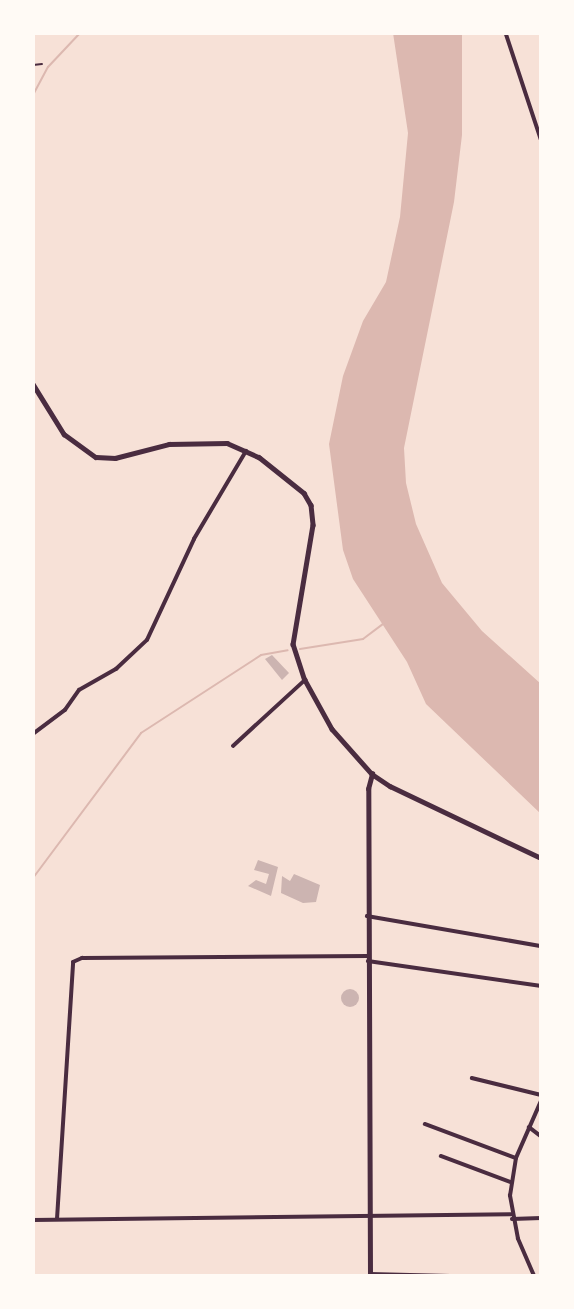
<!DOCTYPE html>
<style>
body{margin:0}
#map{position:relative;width:574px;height:1309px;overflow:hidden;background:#f7e1d7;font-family:"PT Sans",sans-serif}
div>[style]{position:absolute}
.water>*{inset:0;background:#dcb8b0}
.stream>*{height:2px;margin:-1px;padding:0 1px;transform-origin:1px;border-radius:1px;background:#dcb8b0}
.building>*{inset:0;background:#ccb4b1}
.round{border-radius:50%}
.service>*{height:2px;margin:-1px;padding:0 1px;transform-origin:1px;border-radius:1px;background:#4a2c40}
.minor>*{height:3.5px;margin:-1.75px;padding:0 1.75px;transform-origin:1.75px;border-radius:1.75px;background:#4a2c40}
.tertiary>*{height:4.5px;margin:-2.25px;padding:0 2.25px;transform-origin:2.25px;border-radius:2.25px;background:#4a2c40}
span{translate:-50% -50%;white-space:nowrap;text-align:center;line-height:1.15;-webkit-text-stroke:7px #fffaf5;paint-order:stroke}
.frame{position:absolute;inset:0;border:35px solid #fffaf5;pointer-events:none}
</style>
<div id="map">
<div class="water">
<i style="clip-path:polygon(393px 33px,462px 33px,462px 135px,454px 202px,404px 448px,406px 483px,416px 524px,442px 583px,482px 631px,541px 684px,541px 814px,426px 704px,407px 662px,353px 579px,343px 550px,329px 444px,343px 376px,363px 321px,386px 282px,400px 217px,408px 133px)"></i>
</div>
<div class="stream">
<i style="left:33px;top:95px;width:32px;rotate:-62deg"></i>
<i style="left:48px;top:67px;width:47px;rotate:-46.7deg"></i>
<i style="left:300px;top:649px;width:64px;rotate:-9deg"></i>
<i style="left:363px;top:639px;width:26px;rotate:-37deg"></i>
<i style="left:33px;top:878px;width:181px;rotate:-53.3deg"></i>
<i style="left:141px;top:733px;width:143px;rotate:-33deg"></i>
<i style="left:261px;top:655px;width:27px;rotate:-10deg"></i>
</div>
<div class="building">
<i style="clip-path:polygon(272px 655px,289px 673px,282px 680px,265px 659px)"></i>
<i style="clip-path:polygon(258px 860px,278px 867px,271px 896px,248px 886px,256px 880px,266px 884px,269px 874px,254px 870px)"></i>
<i style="clip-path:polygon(294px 874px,320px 885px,316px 902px,303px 903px,281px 893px,282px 876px,290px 881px)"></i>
<i class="round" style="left:341px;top:989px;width:18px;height:18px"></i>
</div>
<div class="service">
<i style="left:33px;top:65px;width:9px;rotate:-6deg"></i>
</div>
<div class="minor">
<i style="left:506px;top:33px;width:112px;rotate:71.7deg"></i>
<i style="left:33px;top:734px;width:40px;rotate:-37deg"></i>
<i style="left:65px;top:710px;width:24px;rotate:-55deg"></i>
<i style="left:79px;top:690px;width:43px;rotate:-29.6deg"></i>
<i style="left:116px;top:669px;width:42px;rotate:-43.1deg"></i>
<i style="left:147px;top:640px;width:111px;rotate:-65deg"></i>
<i style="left:194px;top:539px;width:102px;rotate:-59.4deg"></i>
<i style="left:233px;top:746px;width:98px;rotate:-42.5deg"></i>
<i style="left:367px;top:916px;width:177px;rotate:9.8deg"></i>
<i style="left:368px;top:961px;width:175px;rotate:8.2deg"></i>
<i style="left:472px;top:1078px;width:71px;rotate:13.8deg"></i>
<i style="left:425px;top:1124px;width:97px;rotate:20.5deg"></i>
<i style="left:529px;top:1127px;width:15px;rotate:37deg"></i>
<i style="left:441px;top:1156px;width:75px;rotate:20.4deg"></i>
<i style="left:57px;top:1219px;width:257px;rotate:-86.4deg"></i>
<i style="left:73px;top:962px;width:10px;rotate:-24deg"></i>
<i style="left:82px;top:958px;width:286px;rotate:-0.4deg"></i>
<i style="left:512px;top:1219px;width:29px;rotate:-2deg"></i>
<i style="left:33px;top:1220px;width:478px;rotate:-0.7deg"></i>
<i style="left:370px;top:1274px;width:80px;rotate:1.4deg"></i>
<i style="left:534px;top:1276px;width:40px;rotate:-113.4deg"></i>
<i style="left:518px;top:1239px;width:44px;rotate:-100.5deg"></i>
<i style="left:510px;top:1196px;width:38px;rotate:-81deg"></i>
<i style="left:516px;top:1158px;width:62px;rotate:-66.3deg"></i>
</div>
<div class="tertiary">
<i style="left:33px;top:384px;width:59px;rotate:58.2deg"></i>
<i style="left:64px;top:434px;width:39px;rotate:36deg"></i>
<i style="left:96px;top:457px;width:19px;rotate:3deg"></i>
<i style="left:115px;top:458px;width:56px;rotate:-14.5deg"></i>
<i style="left:169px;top:444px;width:58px;rotate:-1deg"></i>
<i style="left:227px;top:443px;width:35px;rotate:24deg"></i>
<i style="left:259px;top:457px;width:58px;rotate:38.7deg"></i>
<i style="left:304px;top:493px;width:14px;rotate:60deg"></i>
<i style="left:311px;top:505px;width:20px;rotate:84deg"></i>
<i style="left:313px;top:525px;width:121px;rotate:99.5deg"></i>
<i style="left:293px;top:644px;width:38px;rotate:72deg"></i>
<i style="left:305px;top:680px;width:56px;rotate:61.1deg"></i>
<i style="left:332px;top:729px;width:60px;rotate:48.4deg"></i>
<i style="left:372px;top:774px;width:22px;rotate:34deg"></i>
<i style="left:390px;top:786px;width:167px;rotate:25.5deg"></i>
<i style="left:370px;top:1276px;width:487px;rotate:-90.2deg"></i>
<i style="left:368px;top:789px;width:16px;rotate:-75deg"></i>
</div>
<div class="frame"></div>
</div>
